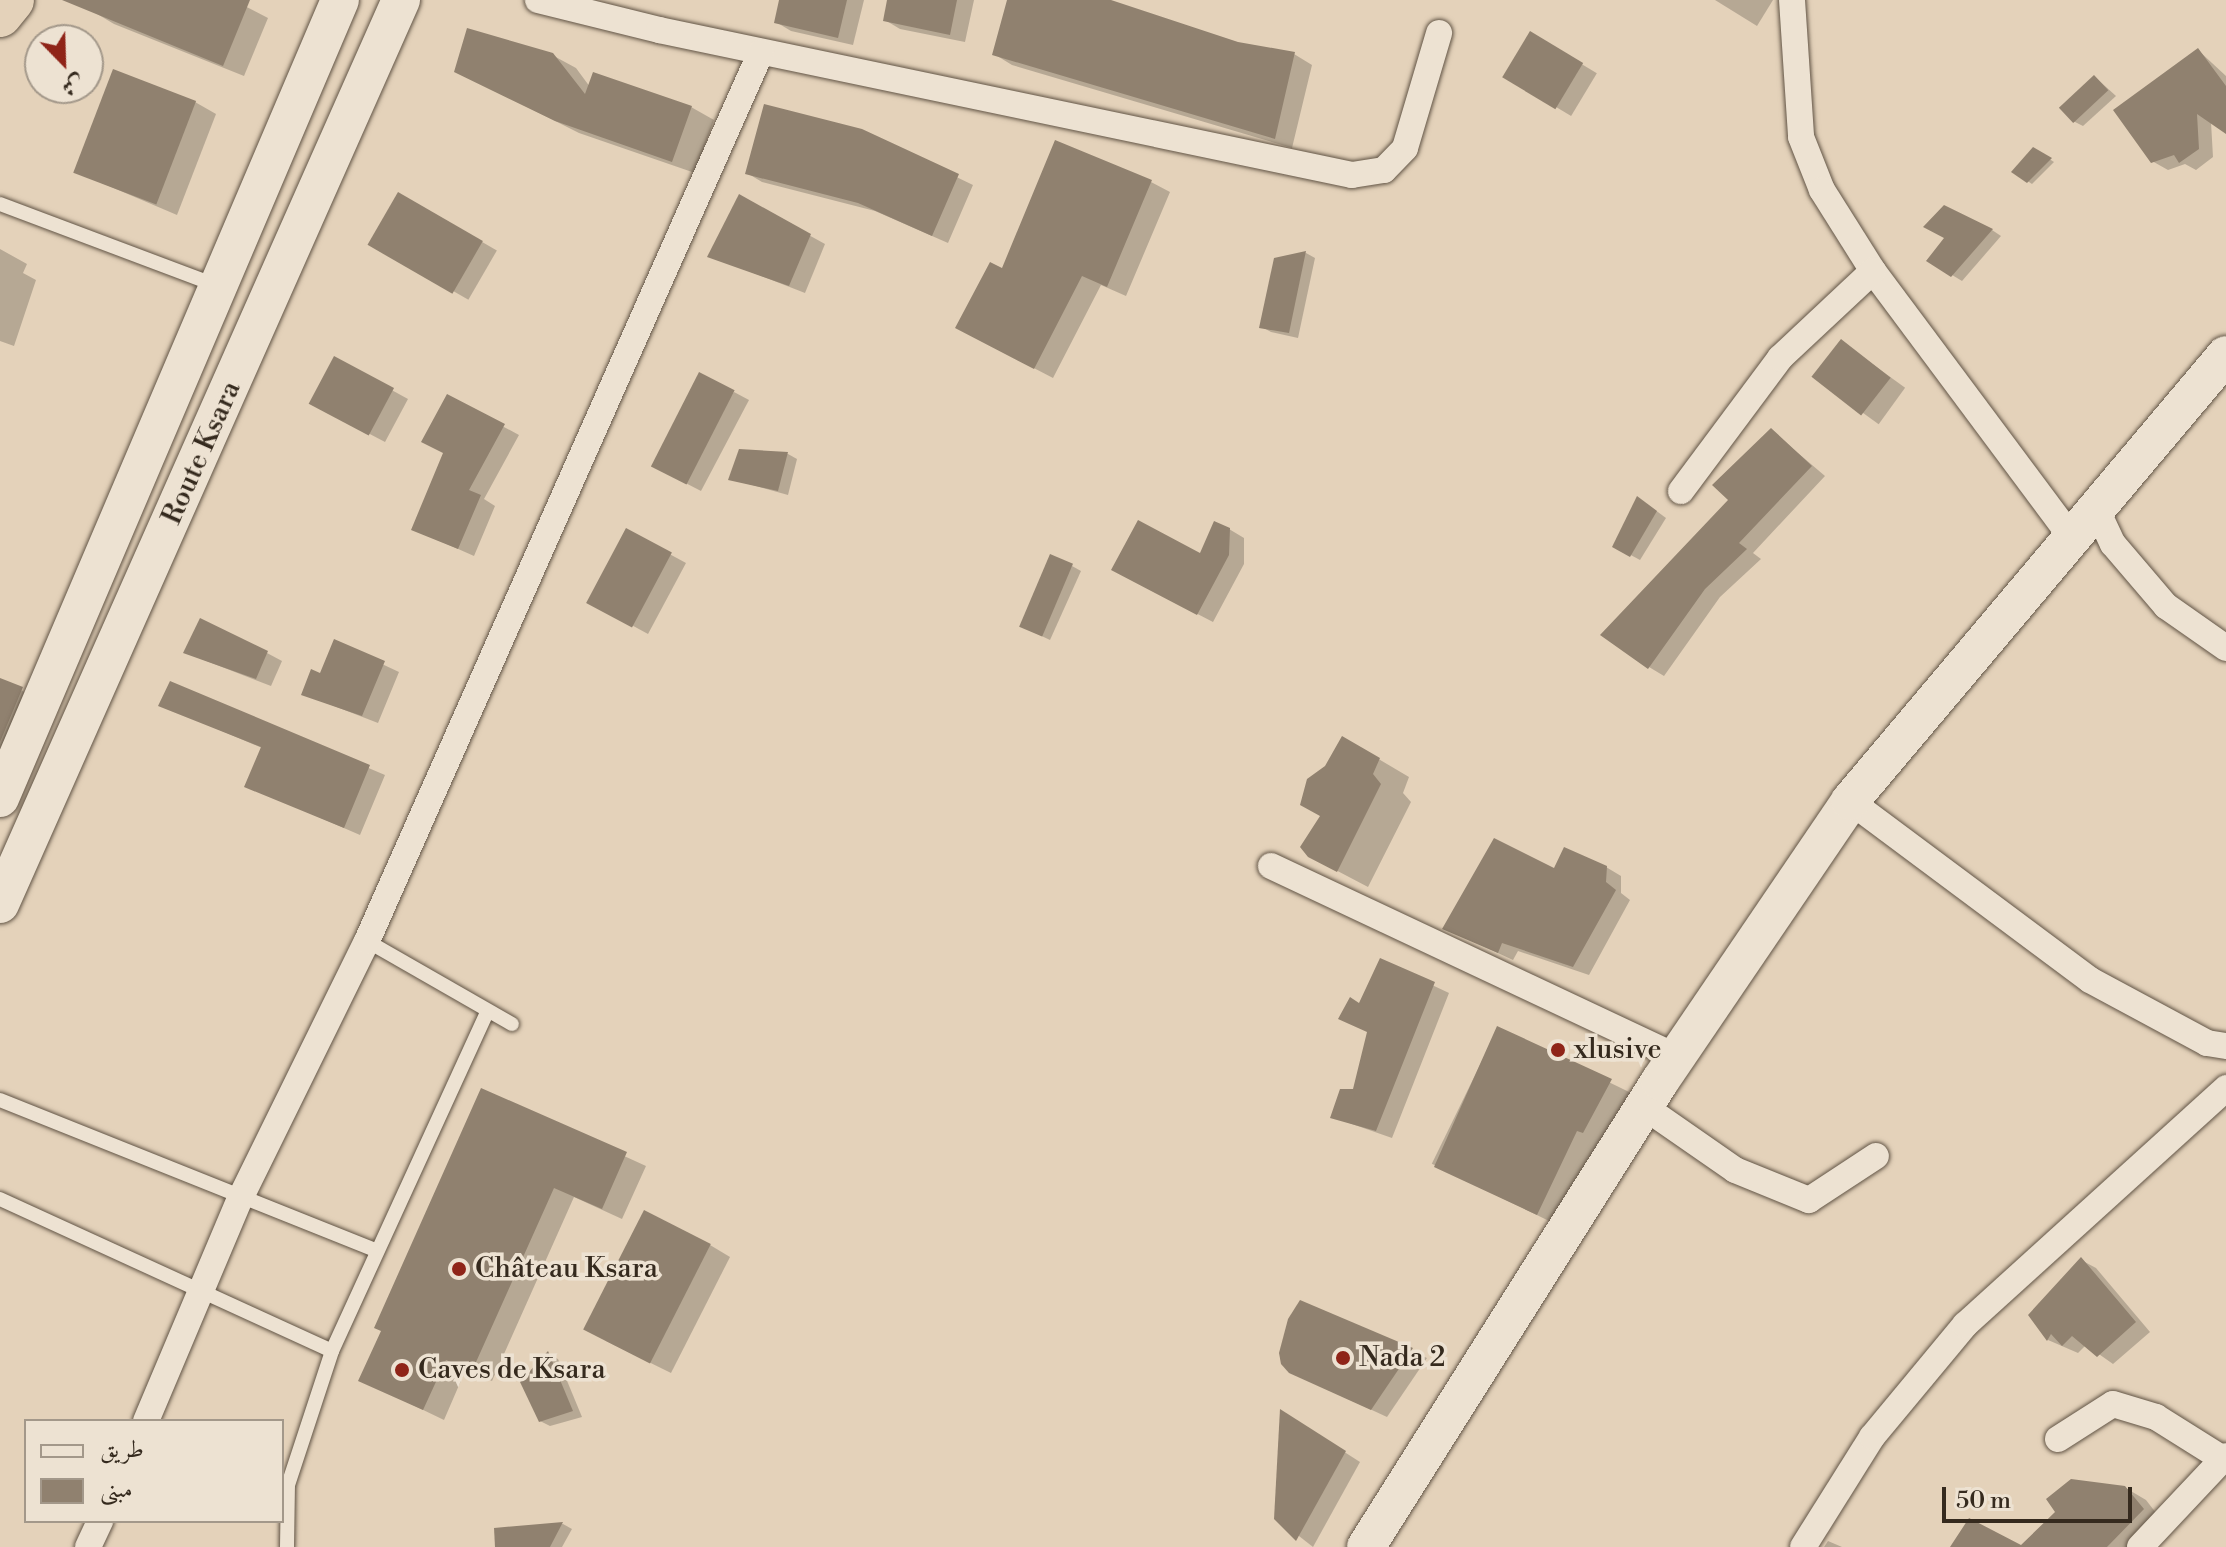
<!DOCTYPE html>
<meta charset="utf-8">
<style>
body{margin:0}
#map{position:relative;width:2226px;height:1547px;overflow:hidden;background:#e4d2ba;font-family:"Libre Bodoni",Amiri,serif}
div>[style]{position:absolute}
.shadow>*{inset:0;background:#0003;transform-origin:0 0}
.building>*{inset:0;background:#90816f;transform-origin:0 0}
.roads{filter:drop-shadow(0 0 2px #615445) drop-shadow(0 0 2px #615445)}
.lane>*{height:14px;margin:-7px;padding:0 7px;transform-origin:7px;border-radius:7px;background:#ede2d2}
.street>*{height:26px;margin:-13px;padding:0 13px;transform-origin:13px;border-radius:13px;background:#ede2d2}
.secondary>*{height:38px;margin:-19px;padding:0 19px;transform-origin:19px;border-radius:19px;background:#ede2d2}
.highway>*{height:44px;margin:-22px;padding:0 22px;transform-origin:22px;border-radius:22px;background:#e4d2ba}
.dots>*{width:22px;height:22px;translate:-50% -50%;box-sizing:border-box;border:4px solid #ede2d2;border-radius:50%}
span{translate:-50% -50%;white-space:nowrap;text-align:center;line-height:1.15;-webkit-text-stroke:7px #ede2d2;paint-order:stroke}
.street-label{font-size:28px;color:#352a1e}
.poi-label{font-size:28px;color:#352a1e}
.left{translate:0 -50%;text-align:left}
.legend{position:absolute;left:24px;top:1419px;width:260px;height:104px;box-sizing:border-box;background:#ede2d2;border:2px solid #a3988a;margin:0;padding:10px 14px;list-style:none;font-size:24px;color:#352a1e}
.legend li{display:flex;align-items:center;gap:16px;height:40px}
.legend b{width:40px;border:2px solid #a3988a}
.north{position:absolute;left:24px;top:24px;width:80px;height:80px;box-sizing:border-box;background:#ede2d2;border:2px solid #a3988a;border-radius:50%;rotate:157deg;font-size:22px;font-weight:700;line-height:32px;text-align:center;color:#352a1e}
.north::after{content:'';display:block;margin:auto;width:28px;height:36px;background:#8f2418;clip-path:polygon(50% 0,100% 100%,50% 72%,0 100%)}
.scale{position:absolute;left:1942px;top:1487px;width:190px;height:36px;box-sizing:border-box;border:4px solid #352a1e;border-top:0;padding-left:10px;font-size:24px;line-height:28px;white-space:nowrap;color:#352a1e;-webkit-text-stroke:6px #ede2d2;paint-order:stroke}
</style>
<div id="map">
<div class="shadow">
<i style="clip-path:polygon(99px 0,233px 0,268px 18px,244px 76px,114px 24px,94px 12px)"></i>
<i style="clip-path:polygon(781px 0,864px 0,853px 45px,791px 31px,776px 22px)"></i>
<i style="clip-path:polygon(889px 0,974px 0,965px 42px,900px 29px,885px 20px)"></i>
<i style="clip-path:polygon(1009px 0,1103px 0,1238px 44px,1294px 54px,1312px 65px,1292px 148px,1012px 65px,994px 54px)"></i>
<i style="clip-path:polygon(1715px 0,1773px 0,1757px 26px)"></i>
<i style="left:1530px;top:33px;width:78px;height:50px;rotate:31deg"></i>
<i style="clip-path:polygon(2198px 50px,2226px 76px,2226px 132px,2211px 122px,2213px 157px,2196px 170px,2185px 164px,2168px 170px,2152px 161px)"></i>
<i style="clip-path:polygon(552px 55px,576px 68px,590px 87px,691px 107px,714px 120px,695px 173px,579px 133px,456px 71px)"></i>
<i style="clip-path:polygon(2095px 77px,2116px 96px,2083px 126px,2073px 121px)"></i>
<i style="clip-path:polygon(195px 102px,216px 114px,177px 215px,76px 172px)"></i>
<i style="clip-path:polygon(861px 131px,973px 185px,948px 243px,875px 211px,762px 182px,747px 173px)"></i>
<i style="clip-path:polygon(2034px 149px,2054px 162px,2032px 184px,2014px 172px)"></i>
<i style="clip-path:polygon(1151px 182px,1170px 192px,1126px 296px,1101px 285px,1053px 378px,976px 338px,1003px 271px)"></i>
<i style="left:399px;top:194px;width:113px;height:57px;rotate:30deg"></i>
<i style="clip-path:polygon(740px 197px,825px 244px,805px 293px,710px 256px)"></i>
<i style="clip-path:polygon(1992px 230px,2001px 236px,1962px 281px,1929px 261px)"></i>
<i style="clip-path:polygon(0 249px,27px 264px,23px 273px,36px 280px,14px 346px,0 341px)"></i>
<i style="clip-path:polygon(1306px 253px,1315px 258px,1298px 338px,1271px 332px,1262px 327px,1276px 260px)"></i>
<i style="left:1842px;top:342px;width:78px;height:45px;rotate:36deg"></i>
<i style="clip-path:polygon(335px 359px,408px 399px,385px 442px,326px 411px)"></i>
<i style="clip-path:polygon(734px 392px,749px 400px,701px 491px,668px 474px)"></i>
<i style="clip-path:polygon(448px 397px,519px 435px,484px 499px,495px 506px,474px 556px,413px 529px,445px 453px)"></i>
<i style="clip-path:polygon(1771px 430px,1825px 476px,1753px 553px,1761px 559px,1720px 597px,1664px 676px,1649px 667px,1731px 500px)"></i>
<i style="clip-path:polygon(740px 451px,788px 454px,797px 459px,788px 495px,731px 479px)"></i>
<i style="clip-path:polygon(1647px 504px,1666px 518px,1640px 560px,1614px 546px)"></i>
<i style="clip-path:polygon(1229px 529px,1244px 538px,1244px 564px,1213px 622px,1128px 578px,1201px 556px)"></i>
<i style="clip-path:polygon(627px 531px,686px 563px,648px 634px,604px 610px)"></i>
<i style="clip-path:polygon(1072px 566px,1081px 571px,1050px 640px,1029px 630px)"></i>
<i style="clip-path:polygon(335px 642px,399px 672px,378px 723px,303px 694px,321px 676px)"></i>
<i style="clip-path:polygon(186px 653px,267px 653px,282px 661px,271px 686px)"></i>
<i style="clip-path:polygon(0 680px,37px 698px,0 786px)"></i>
<i style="clip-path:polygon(171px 684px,385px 775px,360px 835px,247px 786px,262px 748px,161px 705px)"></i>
<i style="clip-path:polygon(1343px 738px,1409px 777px,1403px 793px,1411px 802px,1368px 887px,1309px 856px,1323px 815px,1326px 768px)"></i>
<i style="clip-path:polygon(1606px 867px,1621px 876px,1621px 893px,1630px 900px,1589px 975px,1518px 951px,1513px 960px,1444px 928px,1555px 870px)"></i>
<i style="clip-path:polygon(1381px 961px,1449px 993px,1392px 1138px,1332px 1117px,1354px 1091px,1369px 1033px,1360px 1005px)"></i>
<i style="left:1498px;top:1028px;width:159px;height:151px;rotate:26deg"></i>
<i style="clip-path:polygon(482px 1091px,646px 1166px,622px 1219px,574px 1197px,492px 1381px,466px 1369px,444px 1420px,361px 1380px)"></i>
<i style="clip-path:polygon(710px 1245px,730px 1257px,671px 1373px,606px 1341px)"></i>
<i style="clip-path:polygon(2081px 1260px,2096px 1268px,2150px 1332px,2113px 1364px,2086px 1345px,2078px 1353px,2048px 1340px,2031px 1315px)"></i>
<i style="clip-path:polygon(1301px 1303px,1427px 1358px,1387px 1417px,1307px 1380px)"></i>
<i style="clip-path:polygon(548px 1354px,558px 1359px,582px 1417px,550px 1426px,540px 1421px)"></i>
<i style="clip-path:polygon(1296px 1421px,1360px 1462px,1313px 1547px,1276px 1518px)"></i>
<i style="clip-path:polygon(2124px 1487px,2146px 1500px,2163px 1522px,2139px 1547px,2021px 1547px)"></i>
<i style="clip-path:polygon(563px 1524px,572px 1529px,562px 1547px,497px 1547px,496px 1529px)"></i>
<i style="clip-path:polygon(1828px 1541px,1842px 1547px,1824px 1547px)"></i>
</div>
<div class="building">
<i style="clip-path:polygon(62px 0,250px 0,223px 66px)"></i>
<i style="clip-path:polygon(779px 0,847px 0,838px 38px,774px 23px)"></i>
<i style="clip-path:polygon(887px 0,957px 0,950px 35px,883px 21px)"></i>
<i style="clip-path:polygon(1007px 0,1111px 0,1238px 42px,1295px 52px,1275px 139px,992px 55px)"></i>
<i style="clip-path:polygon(467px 28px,553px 53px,585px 94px,593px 72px,692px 106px,672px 162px,555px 121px,454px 72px)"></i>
<i style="left:1530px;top:31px;width:62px;height:54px;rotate:31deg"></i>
<i style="clip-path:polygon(2198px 48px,2226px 86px,2226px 134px,2197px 114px,2199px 149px,2179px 163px,2174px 155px,2151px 163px,2113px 110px)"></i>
<i style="left:113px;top:69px;width:89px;height:111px;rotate:21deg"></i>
<i style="left:2094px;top:75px;width:21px;height:48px;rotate:47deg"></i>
<i style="clip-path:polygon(764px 104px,862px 129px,959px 174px,932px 236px,858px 203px,745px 174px)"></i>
<i style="clip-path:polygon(1055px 140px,1152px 180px,1107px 287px,1082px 276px,1034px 369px,955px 328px,990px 262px,1002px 268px)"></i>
<i style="clip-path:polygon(2033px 147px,2052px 158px,2027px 183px,2011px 172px)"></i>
<i style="left:398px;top:192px;width:98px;height:61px;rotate:30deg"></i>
<i style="clip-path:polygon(739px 194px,811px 234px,789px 286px,707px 257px)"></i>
<i style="clip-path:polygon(1944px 205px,1993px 229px,1951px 277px,1926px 261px,1944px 238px,1923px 227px)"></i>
<i style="clip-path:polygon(1306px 251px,1289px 333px,1259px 328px,1274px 258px)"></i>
<i style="left:1841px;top:339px;width:63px;height:48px;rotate:38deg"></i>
<i style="left:334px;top:356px;width:68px;height:54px;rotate:28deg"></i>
<i style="left:699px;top:372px;width:40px;height:106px;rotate:27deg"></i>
<i style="clip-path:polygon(447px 394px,505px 424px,469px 490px,481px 495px,458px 549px,411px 530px,443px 453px,421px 442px)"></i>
<i style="clip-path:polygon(1771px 428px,1812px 466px,1739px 543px,1747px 549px,1705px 589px,1648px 669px,1600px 635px,1728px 500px,1712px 485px)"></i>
<i style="clip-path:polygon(739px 449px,788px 452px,778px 491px,728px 480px)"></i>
<i style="clip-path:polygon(1637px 496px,1657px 511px,1630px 557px,1612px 547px)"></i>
<i style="clip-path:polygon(1138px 520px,1200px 553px,1214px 521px,1230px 528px,1229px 555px,1197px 615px,1111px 570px)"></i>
<i style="left:626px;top:528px;width:52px;height:85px;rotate:28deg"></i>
<i style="left:1050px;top:554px;width:25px;height:79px;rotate:23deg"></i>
<i style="clip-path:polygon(200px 618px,268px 651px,256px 679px,183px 653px)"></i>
<i style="clip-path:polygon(334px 639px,385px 661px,362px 716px,301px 695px,311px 669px,320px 673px)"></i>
<i style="clip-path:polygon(0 678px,23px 687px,0 742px)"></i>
<i style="clip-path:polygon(170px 681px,370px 765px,344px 828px,244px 787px,261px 747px,158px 706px)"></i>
<i style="clip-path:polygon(1342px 736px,1380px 758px,1373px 774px,1381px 784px,1337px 872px,1308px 857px,1300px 847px,1320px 816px,1300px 805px,1307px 779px,1325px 766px)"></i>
<i style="clip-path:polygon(1494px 838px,1554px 868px,1564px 847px,1607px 866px,1606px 882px,1616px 890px,1573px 967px,1502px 943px,1498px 953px,1442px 929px)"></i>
<i style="clip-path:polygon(1380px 958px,1435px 982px,1376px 1131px,1330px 1118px,1340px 1089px,1353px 1089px,1367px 1032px,1338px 1019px,1350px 997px,1359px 1003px)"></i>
<i style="clip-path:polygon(1497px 1026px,1612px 1079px,1583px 1133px,1577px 1131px,1537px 1215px,1434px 1167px)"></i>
<i style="clip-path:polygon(481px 1088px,627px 1152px,602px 1209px,554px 1188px,472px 1371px,446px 1360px,423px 1410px,358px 1381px,381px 1331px,374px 1328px)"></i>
<i style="left:644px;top:1210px;width:75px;height:134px;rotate:27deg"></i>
<i style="clip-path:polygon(2081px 1257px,2136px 1322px,2097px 1357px,2072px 1336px,2062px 1346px,2051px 1334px,2047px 1341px,2028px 1315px)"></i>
<i style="clip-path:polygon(1300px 1300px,1413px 1348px,1371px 1410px,1289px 1373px,1281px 1364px,1279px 1353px,1288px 1319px)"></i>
<i style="clip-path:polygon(548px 1351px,573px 1411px,539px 1422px,520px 1382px)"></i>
<i style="clip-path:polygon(1280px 1409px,1346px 1451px,1296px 1541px,1274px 1519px)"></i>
<i style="clip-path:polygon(2071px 1479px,2125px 1486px,2144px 1509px,2107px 1547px,1950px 1547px,1969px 1518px,2021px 1545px,2055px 1512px,2046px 1499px)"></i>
<i style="clip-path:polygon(563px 1522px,550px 1547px,495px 1547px,494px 1528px)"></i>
</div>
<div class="roads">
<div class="lane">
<i style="left:0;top:204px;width:233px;rotate:20.6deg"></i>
<i style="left:367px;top:941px;width:167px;rotate:29.8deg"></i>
<i style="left:0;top:1100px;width:404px;rotate:21.8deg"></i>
<i style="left:0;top:1199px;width:365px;rotate:24.6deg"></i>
<i style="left:287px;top:1547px;width:62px;rotate:-89.1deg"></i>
<i style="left:288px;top:1485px;width:141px;rotate:-71.8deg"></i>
<i style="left:332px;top:1351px;width:374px;rotate:-65.4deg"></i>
</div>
<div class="street">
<i style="left:538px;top:0;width:125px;rotate:13.9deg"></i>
<i style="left:659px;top:30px;width:708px;rotate:11.82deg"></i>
<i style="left:1352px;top:175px;width:32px;rotate:-9deg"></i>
<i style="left:1384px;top:170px;width:30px;rotate:-46deg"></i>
<i style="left:1405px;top:148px;width:120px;rotate:-73.5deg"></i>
<i style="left:1792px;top:0;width:137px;rotate:86.2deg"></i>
<i style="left:1801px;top:137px;width:57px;rotate:68.4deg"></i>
<i style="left:1822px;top:190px;width:96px;rotate:57.8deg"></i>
<i style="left:1873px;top:271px;width:332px;rotate:53.3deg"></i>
<i style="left:1681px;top:491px;width:166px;rotate:-53.3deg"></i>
<i style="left:1780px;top:358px;width:127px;rotate:-43.1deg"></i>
<i style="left:2096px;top:508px;width:40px;rotate:65deg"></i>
<i style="left:2113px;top:544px;width:82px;rotate:49.5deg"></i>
<i style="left:2166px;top:606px;width:73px;rotate:35deg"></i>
<i style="left:1850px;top:801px;width:299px;rotate:36.7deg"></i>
<i style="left:2090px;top:980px;width:133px;rotate:28.3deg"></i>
<i style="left:2207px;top:1043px;width:19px;rotate:9deg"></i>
<i style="left:1271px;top:866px;width:448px;rotate:25.2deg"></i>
<i style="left:1643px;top:1106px;width:112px;rotate:34.8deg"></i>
<i style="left:1735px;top:1170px;width:80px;rotate:22.1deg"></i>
<i style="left:1809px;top:1200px;width:80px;rotate:-33.3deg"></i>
<i style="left:146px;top:1421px;width:241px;rotate:-67.1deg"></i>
<i style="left:240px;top:1199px;width:288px;rotate:-63.8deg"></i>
<i style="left:367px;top:941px;width:972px;rotate:-66.1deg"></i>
<i style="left:2058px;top:1439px;width:65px;rotate:-32.5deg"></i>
<i style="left:2113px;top:1404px;width:45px;rotate:16.8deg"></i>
<i style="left:2156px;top:1417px;width:79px;rotate:32.1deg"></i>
<i style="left:2223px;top:1459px;width:4px;rotate:-45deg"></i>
<i style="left:88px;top:1547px;width:29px;rotate:-65deg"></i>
<i style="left:1803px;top:1547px;width:130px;rotate:-57.9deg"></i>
<i style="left:1872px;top:1437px;width:146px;rotate:-50.3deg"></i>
<i style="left:1965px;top:1325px;width:353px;rotate:-42.2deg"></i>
<i style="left:2140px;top:1547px;width:121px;rotate:-46.7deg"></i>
</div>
<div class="secondary">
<i style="left:0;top:798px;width:867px;rotate:-66.92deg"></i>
<i style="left:0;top:904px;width:989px;rotate:-66.08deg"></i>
<i style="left:1366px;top:1547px;width:551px;rotate:-57.75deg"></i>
<i style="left:1660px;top:1081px;width:338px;rotate:-55.8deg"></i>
<i style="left:1850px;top:801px;width:583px;rotate:-49.87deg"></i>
</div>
<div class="highway">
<i style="left:0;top:15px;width:19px;rotate:-51deg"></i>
</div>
</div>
<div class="dots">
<i style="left:1558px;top:1050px;background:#8f2418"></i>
<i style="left:459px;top:1269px;background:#8f2418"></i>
<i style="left:1343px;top:1358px;background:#8f2418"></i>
<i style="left:402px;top:1370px;background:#8f2418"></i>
</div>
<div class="street-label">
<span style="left:202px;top:453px;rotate:-66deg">Route Ksara</span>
</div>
<div class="poi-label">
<span class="left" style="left:1574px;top:1050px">xlusive</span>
<span class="left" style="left:475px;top:1269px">Château Ksara</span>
<span class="left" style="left:1359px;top:1358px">Nada 2</span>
<span class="left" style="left:418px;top:1370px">Caves de Ksara</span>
</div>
<ul class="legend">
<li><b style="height:10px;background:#ede2d2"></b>طريق</li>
<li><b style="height:22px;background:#90816f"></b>مبنى</li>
</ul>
<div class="north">ش</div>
<div class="scale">50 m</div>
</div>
